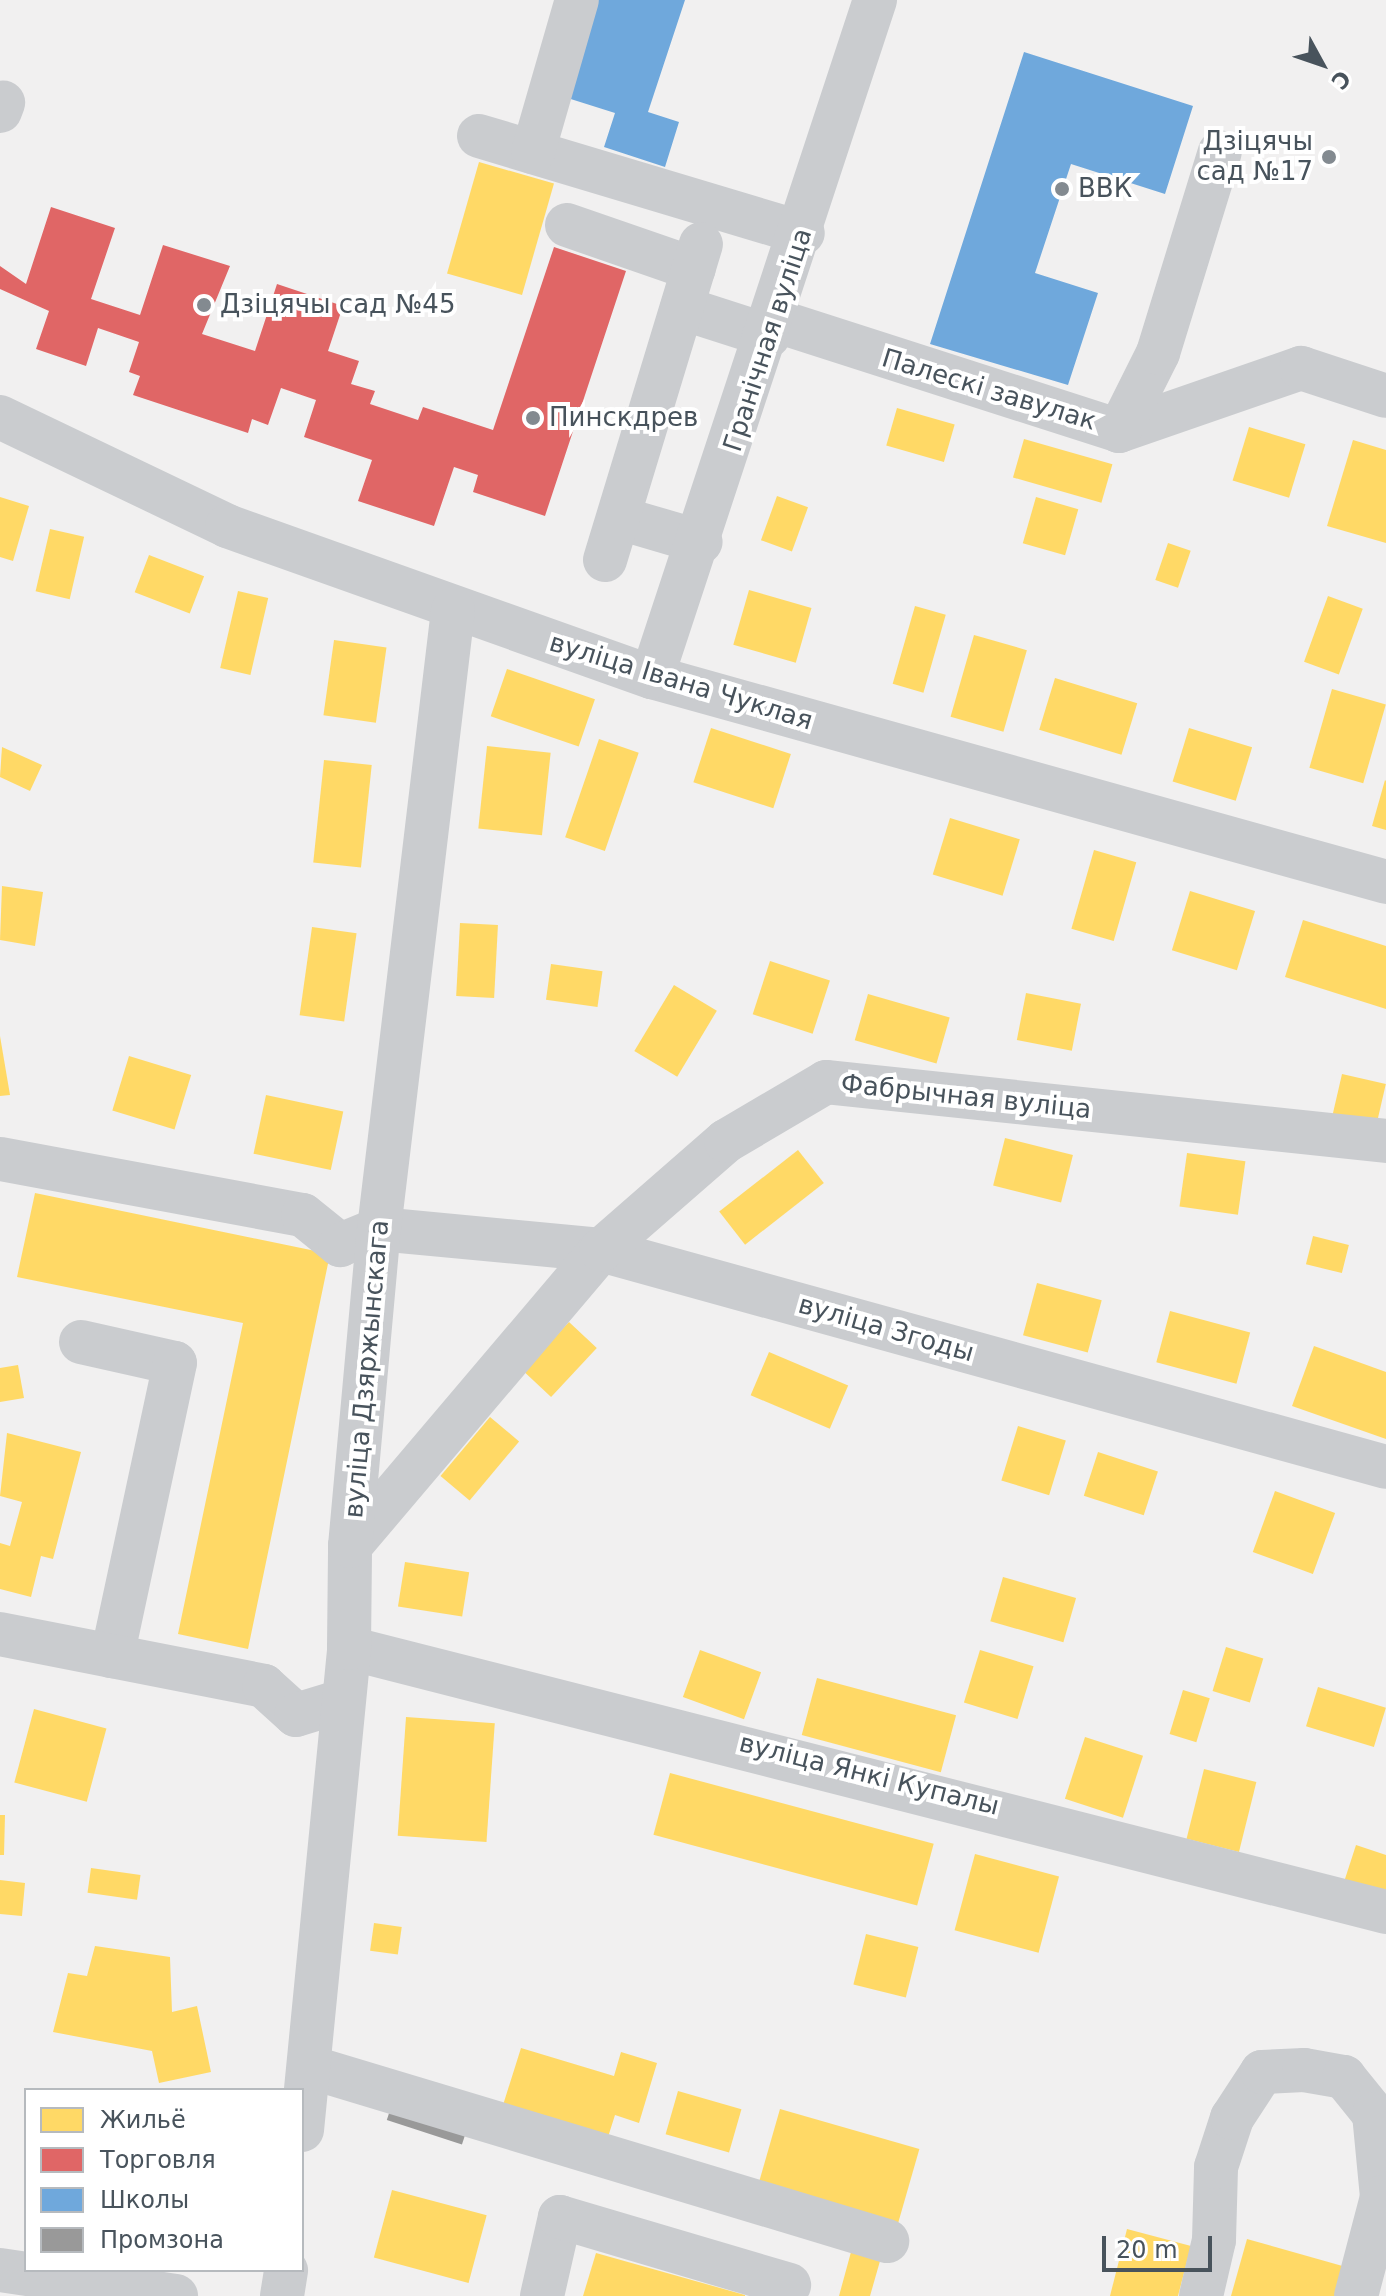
<!DOCTYPE html>
<meta charset="utf-8">
<style>
body{margin:0}
#map{position:relative;width:1386px;height:2296px;overflow:hidden;background:#f1f0f0;font-family:"DejaVu Sans",sans-serif}
div>[style]{position:absolute}
.homes>*{inset:0;background:#ffd966;transform-origin:0 0}
.shops>*{inset:0;background:#e06666}
.schools>*{inset:0;background:#6fa8dc}
.industry>*{inset:0;background:#999;transform-origin:0 0}
.minor>*{height:44px;margin:-22px;padding:0 22px;transform-origin:22px;border-radius:22px;background:#cacccf}
.dots>*{width:22px;height:22px;translate:-50% -50%;box-sizing:border-box;border:4px solid #fff;border-radius:50%}
span{translate:-50% -50%;white-space:nowrap;text-align:center;line-height:1.15;-webkit-text-stroke:8px #fff;paint-order:stroke}
.poi-label{font-size:26px;color:#48535c}
.right{translate:-100% -50%;text-align:right}
.left{translate:0 -50%;text-align:left}
.street-label{font-size:26px;color:#48535c}
.legend{position:absolute;left:24px;top:2088px;width:280px;height:184px;box-sizing:border-box;background:#fff;border:2px solid #b6babe;margin:0;padding:10px 14px;list-style:none;font-size:24px;color:#48535c}
.legend li{display:flex;align-items:center;gap:16px;height:40px}
.legend b{width:40px;border:2px solid #b6babe}
.north{position:absolute;left:1282px;top:24px;width:80px;height:80px;-webkit-text-stroke:6px #fff;paint-order:stroke;rotate:130deg;font-size:22px;font-weight:700;line-height:32px;text-align:center;color:#48535c}
.north::after{content:'';display:block;margin:auto;width:28px;height:36px;background:#48535c;clip-path:polygon(50% 0,100% 100%,50% 72%,0 100%)}
.scale{position:absolute;left:1102px;top:2236px;width:110px;height:36px;box-sizing:border-box;border:4px solid #48535c;border-top:0;padding-left:10px;font-size:24px;line-height:28px;white-space:nowrap;color:#48535c;-webkit-text-stroke:6px #fff;paint-order:stroke}
</style>
<div id="map">
<div class="homes">
<i style="left:479px;top:162px;width:78px;height:116px;rotate:16deg"></i>
<i style="left:897px;top:408px;width:60px;height:39px;rotate:16deg"></i>
<i style="left:1249px;top:427px;width:59px;height:56px;rotate:17deg"></i>
<i style="left:1024px;top:439px;width:92px;height:40px;rotate:16deg"></i>
<i style="clip-path:polygon(1353px 440px,1386px 450px,1386px 543px,1327px 526px)"></i>
<i style="left:777px;top:496px;width:33px;height:47px;rotate:20deg"></i>
<i style="clip-path:polygon(0 497px,29px 506px,13px 561px,0 557px)"></i>
<i style="left:1036px;top:497px;width:44px;height:48px;rotate:16deg"></i>
<i style="left:50px;top:529px;width:35px;height:64px;rotate:13deg"></i>
<i style="left:1168px;top:543px;width:24px;height:39px;rotate:19deg"></i>
<i style="left:149px;top:555px;width:59px;height:40px;rotate:21deg"></i>
<i style="left:749px;top:590px;width:65px;height:57px;rotate:16deg"></i>
<i style="left:238px;top:591px;width:31px;height:79px;rotate:13deg"></i>
<i style="left:1328px;top:596px;width:37px;height:70px;rotate:20deg"></i>
<i style="left:915px;top:606px;width:32px;height:81px;rotate:16deg"></i>
<i style="left:974px;top:635px;width:55px;height:85px;rotate:16deg"></i>
<i style="left:334px;top:640px;width:53px;height:76px;rotate:8deg"></i>
<i style="left:507px;top:669px;width:93px;height:50px;rotate:19deg"></i>
<i style="left:1055px;top:678px;width:86px;height:54px;rotate:17deg"></i>
<i style="left:1332px;top:689px;width:56px;height:82px;rotate:16deg"></i>
<i style="left:711px;top:728px;width:84px;height:57px;rotate:18deg"></i>
<i style="left:1189px;top:728px;width:66px;height:56px;rotate:17deg"></i>
<i style="left:599px;top:739px;width:42px;height:104px;rotate:19deg"></i>
<i style="left:487px;top:746px;width:64px;height:83px;rotate:6deg"></i>
<i style="clip-path:polygon(2px 747px,42px 765px,30px 791px,0 777px)"></i>
<i style="left:324px;top:760px;width:48px;height:103px;rotate:6deg"></i>
<i style="clip-path:polygon(1385px 780px,1386px 781px,1386px 830px,1372px 826px)"></i>
<i style="left:950px;top:818px;width:73px;height:59px;rotate:17deg"></i>
<i style="left:1094px;top:850px;width:44px;height:82px;rotate:16deg"></i>
<i style="clip-path:polygon(2px 886px,43px 892px,35px 946px,0 940px)"></i>
<i style="left:1190px;top:891px;width:68px;height:62px;rotate:17deg"></i>
<i style="clip-path:polygon(1303px 920px,1386px 946px,1386px 1009px,1285px 977px)"></i>
<i style="left:460px;top:923px;width:38px;height:73px;rotate:3deg"></i>
<i style="left:312px;top:927px;width:45px;height:89px;rotate:8deg"></i>
<i style="left:770px;top:961px;width:63px;height:56px;rotate:18deg"></i>
<i style="left:551px;top:964px;width:52px;height:36px;rotate:8deg"></i>
<i style="left:674px;top:985px;width:50px;height:77px;rotate:31deg"></i>
<i style="left:1026px;top:993px;width:56px;height:48px;rotate:11deg"></i>
<i style="left:868px;top:994px;width:85px;height:48px;rotate:16deg"></i>
<i style="clip-path:polygon(0 1036px,10px 1095px,0 1096px)"></i>
<i style="left:129px;top:1056px;width:65px;height:57px;rotate:17deg"></i>
<i style="left:1342px;top:1074px;width:45px;height:41px;rotate:13deg"></i>
<i style="left:266px;top:1095px;width:79px;height:60px;rotate:12deg"></i>
<i style="left:1005px;top:1138px;width:70px;height:49px;rotate:14deg"></i>
<i style="left:798px;top:1150px;width:42px;height:100px;rotate:52deg"></i>
<i style="left:1187px;top:1153px;width:59px;height:54px;rotate:8deg"></i>
<i style="clip-path:polygon(35px 1193px,330px 1254px,248px 1649px,178px 1634px,243px 1323px,17px 1277px)"></i>
<i style="left:1313px;top:1236px;width:37px;height:29px;rotate:14deg"></i>
<i style="left:1037px;top:1283px;width:67px;height:54px;rotate:15deg"></i>
<i style="left:1170px;top:1311px;width:83px;height:53px;rotate:15deg"></i>
<i style="left:569px;top:1322px;width:38px;height:67px;rotate:43deg"></i>
<i style="clip-path:polygon(1314px 1346px,1386px 1372px,1386px 1439px,1292px 1406px)"></i>
<i style="left:769px;top:1352px;width:86px;height:47px;rotate:23deg"></i>
<i style="clip-path:polygon(18px 1365px,24px 1398px,0 1402px,0 1368px)"></i>
<i style="left:490px;top:1417px;width:38px;height:77px;rotate:40deg"></i>
<i style="left:1018px;top:1426px;width:50px;height:57px;rotate:17deg"></i>
<i style="clip-path:polygon(7px 1433px,81px 1452px,53px 1559px,41px 1556px,31px 1597px,0 1589px,0 1543px,10px 1546px,22px 1502px,0 1496px)"></i>
<i style="left:1098px;top:1452px;width:63px;height:46px;rotate:18deg"></i>
<i style="left:1275px;top:1491px;width:64px;height:65px;rotate:20deg"></i>
<i style="left:405px;top:1562px;width:65px;height:45px;rotate:9deg"></i>
<i style="left:1003px;top:1577px;width:76px;height:46px;rotate:16deg"></i>
<i style="left:1226px;top:1647px;width:39px;height:46px;rotate:17deg"></i>
<i style="left:700px;top:1650px;width:65px;height:50px;rotate:20deg"></i>
<i style="left:980px;top:1650px;width:56px;height:55px;rotate:17deg"></i>
<i style="left:817px;top:1678px;width:144px;height:59px;rotate:15deg"></i>
<i style="left:1318px;top:1687px;width:71px;height:41px;rotate:17deg"></i>
<i style="left:1183px;top:1690px;width:28px;height:46px;rotate:17deg"></i>
<i style="left:34px;top:1709px;width:75px;height:76px;rotate:15deg"></i>
<i style="left:406px;top:1717px;width:89px;height:119px;rotate:4deg"></i>
<i style="left:1085px;top:1737px;width:61px;height:65px;rotate:18deg"></i>
<i style="left:1204px;top:1769px;width:54px;height:72px;rotate:14deg"></i>
<i style="left:670px;top:1773px;width:273px;height:64px;rotate:15deg"></i>
<i style="clip-path:polygon(0 1815px,5px 1815px,4px 1855px,0 1855px)"></i>
<i style="clip-path:polygon(1356px 1845px,1386px 1855px,1386px 1895px,1344px 1882px)"></i>
<i style="left:975px;top:1854px;width:87px;height:79px;rotate:15deg"></i>
<i style="left:91px;top:1868px;width:50px;height:25px;rotate:8deg"></i>
<i style="clip-path:polygon(0 1880px,25px 1883px,22px 1916px,0 1914px)"></i>
<i style="left:374px;top:1923px;width:28px;height:28px;rotate:8deg"></i>
<i style="left:866px;top:1934px;width:54px;height:52px;rotate:14deg"></i>
<i style="clip-path:polygon(95px 1946px,170px 1957px,172px 2012px,197px 2006px,211px 2072px,159px 2083px,152px 2051px,53px 2032px,68px 1973px,87px 1976px)"></i>
<i style="clip-path:polygon(521px 2048px,614px 2076px,621px 2052px,657px 2063px,639px 2123px,615px 2115px,608px 2137px,503px 2105px)"></i>
<i style="left:678px;top:2091px;width:66px;height:45px;rotate:16deg"></i>
<i style="left:780px;top:2109px;width:145px;height:81px;rotate:16deg"></i>
<i style="left:392px;top:2190px;width:98px;height:70px;rotate:15deg"></i>
<i style="clip-path:polygon(1127px 2229px,1191px 2246px,1178px 2296px,1110px 2296px)"></i>
<i style="clip-path:polygon(1247px 2239px,1346px 2267px,1337px 2296px,1231px 2296px)"></i>
<i style="clip-path:polygon(851px 2252px,880px 2261px,870px 2296px,839px 2296px)"></i>
<i style="clip-path:polygon(596px 2253px,745px 2295px,745px 2296px,583px 2296px)"></i>
</div>
<div class="shops">
<i style="clip-path:polygon(51px 207px,115px 228px,91px 299px,140px 315px,163px 245px,230px 266px,202px 334px,255px 351px,277px 284px,343px 306px,328px 351px,359px 361px,351px 384px,375px 391px,370px 404px,418px 420px,423px 407px,493px 430px,554px 247px,626px 271px,545px 516px,473px 492px,478px 475px,454px 467px,434px 526px,358px 501px,372px 460px,304px 437px,316px 400px,281px 388px,268px 425px,252px 419px,248px 433px,133px 395px,140px 376px,129px 372px,139px 342px,98px 328px,86px 366px,36px 349px,49px 311px,0 289px,0 266px,26px 284px)"></i>
</div>
<div class="schools">
<i style="clip-path:polygon(589px 0,685px 0,648px 112px,679px 122px,665px 167px,604px 147px,615px 113px,558px 95px)"></i>
<i style="clip-path:polygon(1024px 52px,1193px 106px,1165px 194px,1071px 164px,1035px 273px,1098px 293px,1068px 385px,930px 344px)"></i>
</div>
<div class="industry">
<i style="left:393px;top:2101px;width:79px;height:20px;rotate:18deg"></i>
</div>
<div class="minor">
<i style="left:0;top:111px;width:9px;rotate:-69deg"></i>
<i style="left:479px;top:136px;width:338px;rotate:16.7deg"></i>
<i style="left:533px;top:152px;width:158px;rotate:-73.9deg"></i>
<i style="left:567px;top:225px;width:134px;rotate:19.1deg"></i>
<i style="left:682px;top:308px;width:91px;rotate:17.8deg"></i>
<i style="left:774px;top:320px;width:362px;rotate:17.8deg"></i>
<i style="left:1119px;top:431px;width:193px;rotate:-19.1deg"></i>
<i style="left:1301px;top:368px;width:89px;rotate:18.2deg"></i>
<i style="left:0;top:417px;width:252px;rotate:25.6deg"></i>
<i style="left:227px;top:526px;width:451px;rotate:19.6deg"></i>
<i style="left:652px;top:677px;width:762px;rotate:15.6deg"></i>
<i style="left:1119px;top:431px;width:87px;rotate:-63.4deg"></i>
<i style="left:1158px;top:353px;width:210px;rotate:-72.9deg"></i>
<i style="left:619px;top:518px;width:85px;rotate:16.3deg"></i>
<i style="left:605px;top:560px;width:330px;rotate:-73.1deg"></i>
<i style="left:652px;top:677px;width:713px;rotate:-71.77deg"></i>
<i style="left:0;top:1159px;width:308px;rotate:10.5deg"></i>
<i style="left:303px;top:1215px;width:48px;rotate:39deg"></i>
<i style="left:340px;top:1245px;width:42px;rotate:-22.3deg"></i>
<i style="left:379px;top:1229px;width:223px;rotate:5.4deg"></i>
<i style="left:601px;top:1250px;width:814px;rotate:15.45deg"></i>
<i style="left:81px;top:1342px;width:96px;rotate:12.6deg"></i>
<i style="left:175px;top:1363px;width:300px;rotate:102.1deg"></i>
<i style="left:350px;top:1546px;width:388px;rotate:-49.7deg"></i>
<i style="left:601px;top:1250px;width:166px;rotate:-41.1deg"></i>
<i style="left:726px;top:1141px;width:116px;rotate:-30.5deg"></i>
<i style="left:826px;top:1082px;width:563px;rotate:6.01deg"></i>
<i style="left:0;top:1634px;width:269px;rotate:11.1deg"></i>
<i style="left:264px;top:1686px;width:43px;rotate:42.2deg"></i>
<i style="left:296px;top:1715px;width:48px;rotate:-16.9deg"></i>
<i style="left:349px;top:1648px;width:1070px;rotate:14.28deg"></i>
<i style="left:310px;top:2067px;width:603px;rotate:16.78deg"></i>
<i style="left:302px;top:2130px;width:484px;rotate:-84.4deg"></i>
<i style="left:349px;top:1648px;width:102px;rotate:-89.4deg"></i>
<i style="left:350px;top:1546px;width:318px;rotate:-84.8deg"></i>
<i style="left:379px;top:1229px;width:623px;rotate:-83.18deg"></i>
<i style="left:0;top:2270px;width:178px;rotate:8.4deg"></i>
<i style="left:282px;top:2296px;width:26px;rotate:-81deg"></i>
<i style="left:542px;top:2296px;width:81px;rotate:-77.2deg"></i>
<i style="left:560px;top:2217px;width:239px;rotate:16.5deg"></i>
<i style="left:1201px;top:2296px;width:57px;rotate:-76.9deg"></i>
<i style="left:1214px;top:2240px;width:73px;rotate:-88.4deg"></i>
<i style="left:1216px;top:2167px;width:52px;rotate:-71.9deg"></i>
<i style="left:1232px;top:2118px;width:55px;rotate:-56.9deg"></i>
<i style="left:1262px;top:2072px;width:42px;rotate:-2.7deg"></i>
<i style="left:1304px;top:2070px;width:41px;rotate:9.9deg"></i>
<i style="left:1344px;top:2077px;width:48px;rotate:51deg"></i>
<i style="left:1374px;top:2114px;width:83px;rotate:84.5deg"></i>
<i style="left:1382px;top:2197px;width:102px;rotate:104.7deg"></i>
</div>
<div class="dots">
<i style="left:1329px;top:157px;background:#838a90"></i>
<i style="left:1062px;top:189px;background:#838a90"></i>
<i style="left:204px;top:305px;background:#838a90"></i>
<i style="left:533px;top:418px;background:#838a90"></i>
</div>
<div class="poi-label">
<span class="right" style="left:1313px;top:157px">Дзіцячы<br>сад №17</span>
<span class="left" style="left:1078px;top:189px">ВВК</span>
<span class="left" style="left:220px;top:305px">Дзіцячы сад №45</span>
<span class="left" style="left:549px;top:418px">Пинскдрев</span>
</div>
<div class="street-label">
<span style="left:768px;top:340px;rotate:-72deg">Гранічная вуліца</span>
<span style="left:989px;top:390px;rotate:17deg">Палескі завулак</span>
<span style="left:681px;top:682px;rotate:17deg">вуліца Івана Чуклая</span>
<span style="left:966px;top:1097px;rotate:6deg">Фабрычная вуліца</span>
<span style="left:886px;top:1329px;rotate:16deg">вуліца Згоды</span>
<span style="left:367px;top:1369px;rotate:-85deg">вуліца Дзяржынскага</span>
<span style="left:869px;top:1775px;rotate:14deg">вуліца Янкі Купалы</span>
</div>
<ul class="legend">
<li><b style="height:22px;background:#ffd966"></b>Жильё</li>
<li><b style="height:22px;background:#e06666"></b>Торговля</li>
<li><b style="height:22px;background:#6fa8dc"></b>Школы</li>
<li><b style="height:22px;background:#999"></b>Промзона</li>
</ul>
<div class="north">С</div>
<div class="scale">20 m</div>
</div>
